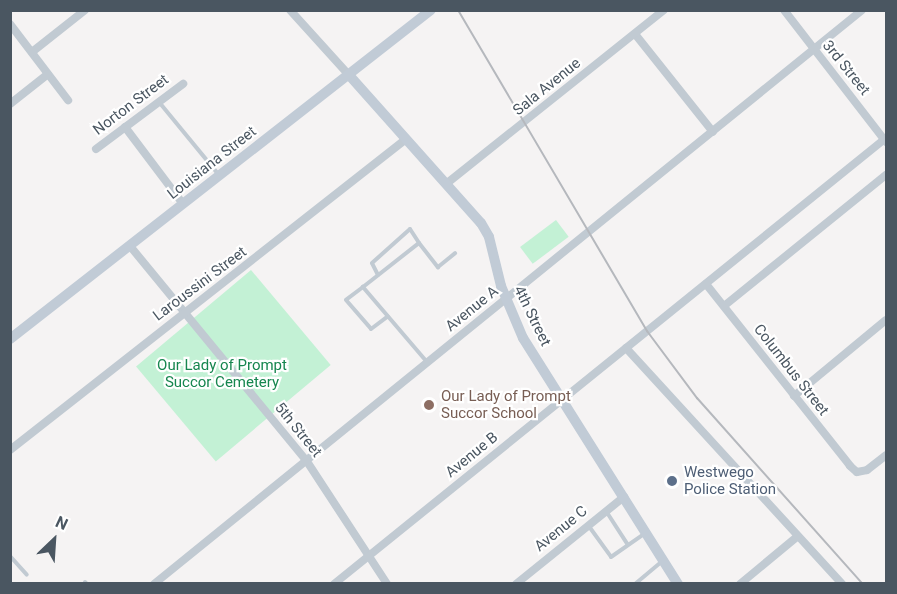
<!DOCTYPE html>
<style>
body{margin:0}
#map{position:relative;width:897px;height:594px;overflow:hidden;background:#f5f3f3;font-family:Roboto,sans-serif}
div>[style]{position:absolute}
.green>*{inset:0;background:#c3f1d5;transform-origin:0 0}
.lane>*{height:4px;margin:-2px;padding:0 2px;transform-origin:2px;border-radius:2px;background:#c1cad2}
.street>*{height:8px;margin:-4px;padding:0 4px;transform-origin:4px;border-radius:4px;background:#c1cad2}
.secondary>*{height:10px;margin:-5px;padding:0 5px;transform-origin:5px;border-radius:5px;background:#c1cbd6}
.rail>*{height:2px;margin:-1px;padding:0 1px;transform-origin:1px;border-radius:1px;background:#b5b8bd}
.dots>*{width:16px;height:16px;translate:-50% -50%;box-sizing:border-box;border:3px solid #fff;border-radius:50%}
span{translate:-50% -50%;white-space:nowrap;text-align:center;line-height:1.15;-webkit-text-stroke:4.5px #fff;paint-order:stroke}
.street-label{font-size:15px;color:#4a5661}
.park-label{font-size:15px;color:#17864f}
.education-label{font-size:15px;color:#785e54}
.left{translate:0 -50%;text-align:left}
.service-label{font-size:15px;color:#4e5e75}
.frame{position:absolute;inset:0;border:12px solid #4a5661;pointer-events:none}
.north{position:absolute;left:24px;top:510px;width:60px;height:60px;-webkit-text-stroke:4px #fff;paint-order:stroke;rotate:25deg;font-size:16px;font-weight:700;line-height:24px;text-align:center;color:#4a5661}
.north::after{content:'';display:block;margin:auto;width:21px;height:27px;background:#4a5661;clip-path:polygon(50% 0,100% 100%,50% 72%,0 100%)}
</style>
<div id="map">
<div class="green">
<i style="left:556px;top:220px;width:21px;height:45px;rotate:53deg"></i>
<i style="left:251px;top:270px;width:124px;height:150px;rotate:50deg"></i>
</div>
<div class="lane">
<i style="left:159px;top:102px;width:94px;rotate:50.6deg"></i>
<i style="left:378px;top:275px;width:13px;rotate:-117deg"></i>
<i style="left:372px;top:263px;width:51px;rotate:-41.8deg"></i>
<i style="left:410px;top:229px;width:17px;rotate:57deg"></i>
<i style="left:363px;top:287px;width:21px;rotate:143deg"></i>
<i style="left:346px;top:300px;width:38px;rotate:49deg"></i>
<i style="left:371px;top:329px;width:21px;rotate:-37deg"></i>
<i style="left:427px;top:362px;width:99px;rotate:-130.5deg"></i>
<i style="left:363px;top:287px;width:71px;rotate:-38.2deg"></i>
<i style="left:419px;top:243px;width:31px;rotate:52deg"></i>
<i style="left:438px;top:267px;width:22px;rotate:-39deg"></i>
<i style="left:606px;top:511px;width:40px;rotate:57.1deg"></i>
<i style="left:588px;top:525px;width:39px;rotate:54deg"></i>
<i style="left:611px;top:557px;width:40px;rotate:-34.9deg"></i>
<i style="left:10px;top:556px;width:25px;rotate:48deg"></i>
<i style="left:85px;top:582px;width:3px;rotate:45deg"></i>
<i style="left:635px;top:584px;width:35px;rotate:-40deg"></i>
</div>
<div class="street">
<i style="left:290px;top:10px;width:88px;rotate:47.8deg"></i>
<i style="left:784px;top:10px;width:167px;rotate:52.3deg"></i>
<i style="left:10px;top:24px;width:96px;rotate:52.7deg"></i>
<i style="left:635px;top:34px;width:125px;rotate:51.5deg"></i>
<i style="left:32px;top:52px;width:68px;rotate:-38.4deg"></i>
<i style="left:10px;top:104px;width:48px;rotate:-38.3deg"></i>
<i style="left:125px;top:127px;width:96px;rotate:53deg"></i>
<i style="left:96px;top:149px;width:109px;rotate:-36.8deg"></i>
<i style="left:446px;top:184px;width:279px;rotate:-38.6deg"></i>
<i style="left:130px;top:246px;width:277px;rotate:50.6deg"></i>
<i style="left:306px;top:460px;width:148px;rotate:56.8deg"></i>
<i style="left:706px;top:284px;width:232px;rotate:51.6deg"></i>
<i style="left:850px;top:466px;width:9px;rotate:41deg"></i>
<i style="left:857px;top:472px;width:10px;rotate:-11deg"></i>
<i style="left:867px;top:470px;width:24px;rotate:-38deg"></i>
<i style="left:724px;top:306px;width:208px;rotate:-39deg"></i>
<i style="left:626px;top:348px;width:320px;rotate:47.5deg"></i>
<i style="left:794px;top:396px;width:119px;rotate:-39.6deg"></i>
<i style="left:10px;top:450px;width:504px;rotate:-38.14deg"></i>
<i style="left:154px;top:584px;width:911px;rotate:-39.03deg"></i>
<i style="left:334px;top:584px;width:710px;rotate:-38.94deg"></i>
<i style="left:516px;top:584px;width:139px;rotate:-38.9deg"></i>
<i style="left:740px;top:584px;width:75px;rotate:-39.6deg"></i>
</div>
<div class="secondary">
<i style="left:349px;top:75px;width:198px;rotate:48.3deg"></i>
<i style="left:481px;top:223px;width:16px;rotate:60deg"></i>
<i style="left:489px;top:237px;width:50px;rotate:76.2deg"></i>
<i style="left:501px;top:286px;width:56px;rotate:67.1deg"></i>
<i style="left:523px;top:338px;width:291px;rotate:57.8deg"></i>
<i style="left:10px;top:339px;width:534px;rotate:-38.01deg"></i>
</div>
<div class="rail">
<i style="left:458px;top:10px;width:373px;rotate:59.5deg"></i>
<i style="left:647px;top:331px;width:84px;rotate:53.3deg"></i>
<i style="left:697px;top:398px;width:249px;rotate:48.3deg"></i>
</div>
<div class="dots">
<i style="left:429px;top:405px;background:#8d6e63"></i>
<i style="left:672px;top:481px;background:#5c6f8a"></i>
</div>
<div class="street-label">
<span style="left:846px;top:68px;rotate:51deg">3rd Street</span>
<span style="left:547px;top:87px;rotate:-39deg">Sala Avenue</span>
<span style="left:131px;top:105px;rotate:-37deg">Norton Street</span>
<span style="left:212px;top:163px;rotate:-38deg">Louisiana Street</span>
<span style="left:200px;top:284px;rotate:-37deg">Laroussini Street</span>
<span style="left:472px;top:309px;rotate:-39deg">Avenue A</span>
<span style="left:532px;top:316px;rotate:64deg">4th Street</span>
<span style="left:791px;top:370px;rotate:52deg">Columbus Street</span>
<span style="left:298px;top:430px;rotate:51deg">5th Street</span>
<span style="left:472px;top:455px;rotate:-39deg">Avenue B</span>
<span style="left:561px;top:529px;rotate:-39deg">Avenue C</span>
</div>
<div class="park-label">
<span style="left:222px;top:374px">Our Lady of Prompt<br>Succor Cemetery</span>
</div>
<div class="education-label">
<span class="left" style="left:441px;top:405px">Our Lady of Prompt<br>Succor School</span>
</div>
<div class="service-label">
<span class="left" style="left:684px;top:481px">Westwego<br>Police Station</span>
</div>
<div class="frame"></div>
<div class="north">N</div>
</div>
